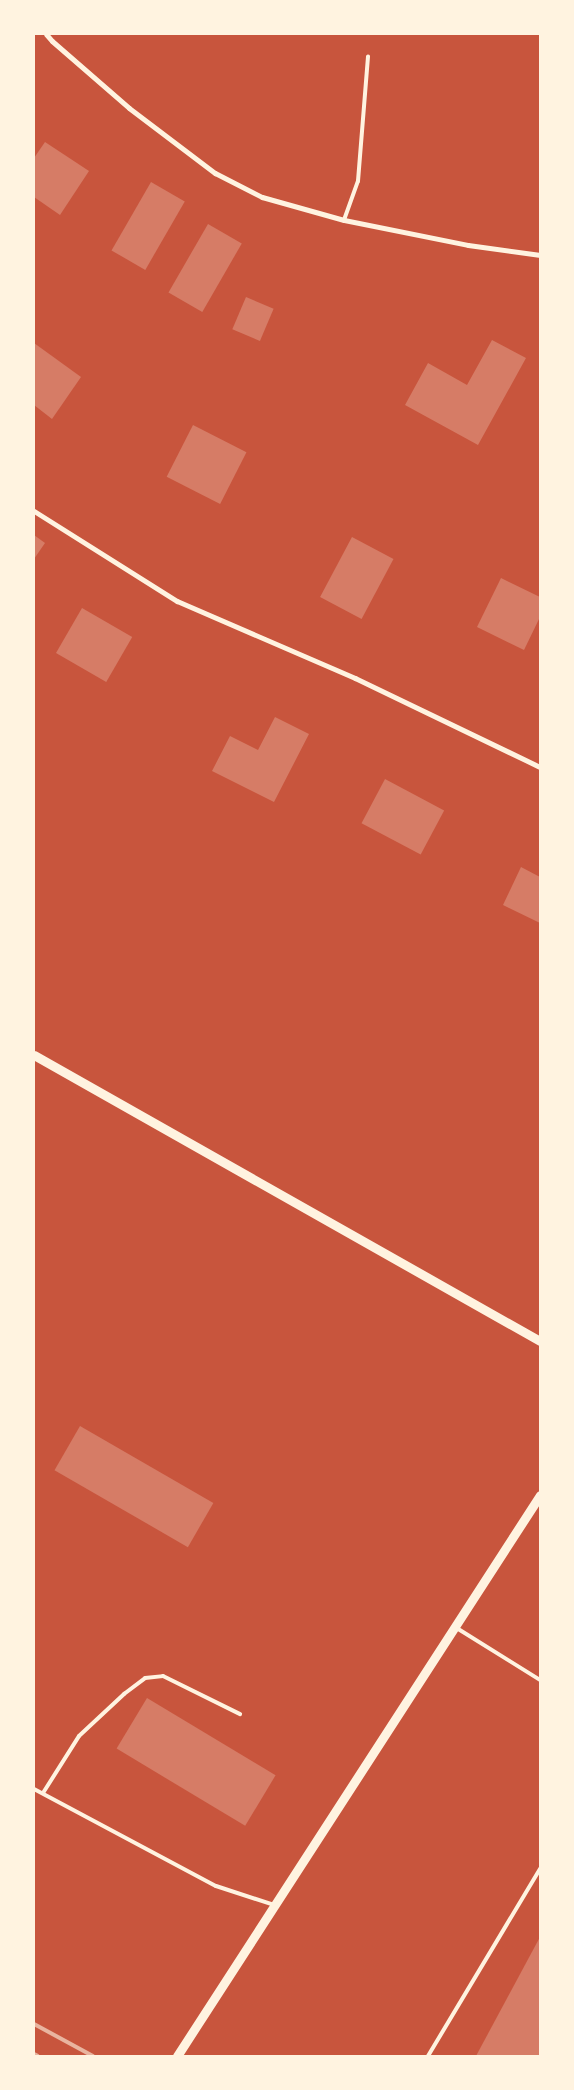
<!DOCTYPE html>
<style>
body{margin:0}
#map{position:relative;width:574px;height:2090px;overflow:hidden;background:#c8553d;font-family:"Fira Sans",sans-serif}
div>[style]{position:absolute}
.building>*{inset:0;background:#d67c66;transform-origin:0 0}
.service>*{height:4px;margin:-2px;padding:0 2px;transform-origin:2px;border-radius:2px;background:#fff3e0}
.minor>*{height:5px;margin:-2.5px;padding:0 2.5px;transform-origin:2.5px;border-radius:2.5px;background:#fff3e0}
.tertiary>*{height:9px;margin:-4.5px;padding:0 4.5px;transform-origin:4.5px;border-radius:4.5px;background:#fff3e0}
.rail>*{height:4px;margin:-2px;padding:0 2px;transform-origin:2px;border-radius:2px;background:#e9b49f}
span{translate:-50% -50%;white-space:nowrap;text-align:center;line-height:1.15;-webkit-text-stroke:4.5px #fff3e0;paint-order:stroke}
.frame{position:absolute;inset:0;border:35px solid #fff3e0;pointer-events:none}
</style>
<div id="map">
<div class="building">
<i style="clip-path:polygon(45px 142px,89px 171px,60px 215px,34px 197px,34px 158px)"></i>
<i style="left:151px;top:182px;width:39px;height:79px;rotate:30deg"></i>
<i style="left:208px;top:224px;width:39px;height:79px;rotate:30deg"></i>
<i style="left:246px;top:297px;width:30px;height:35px;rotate:23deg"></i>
<i style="clip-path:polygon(492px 340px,526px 358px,478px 445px,405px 405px,428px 363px,467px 385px)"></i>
<i style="clip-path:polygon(34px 343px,81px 377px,52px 419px,34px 405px)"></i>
<i style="left:193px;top:425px;width:60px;height:58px;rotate:27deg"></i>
<i style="clip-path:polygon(34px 535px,45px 543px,34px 559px)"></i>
<i style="left:352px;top:537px;width:47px;height:68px;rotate:28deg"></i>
<i style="clip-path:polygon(501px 578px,540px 597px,540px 617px,524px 650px,477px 627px)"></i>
<i style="left:82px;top:608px;width:58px;height:52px;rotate:30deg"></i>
<i style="clip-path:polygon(275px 717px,309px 734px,274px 802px,212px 771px,230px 736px,258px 750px)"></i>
<i style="left:385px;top:779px;width:67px;height:50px;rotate:28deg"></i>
<i style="clip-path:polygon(521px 867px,540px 877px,540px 923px,503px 905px)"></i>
<i style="left:80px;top:1426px;width:154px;height:51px;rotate:30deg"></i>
<i style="left:147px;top:1698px;width:150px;height:59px;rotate:31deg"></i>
<i style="clip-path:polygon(540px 1937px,540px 2056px,476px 2056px)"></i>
</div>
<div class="service">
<i style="left:344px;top:220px;width:41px;rotate:-70.3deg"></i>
<i style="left:358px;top:181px;width:125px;rotate:-85.4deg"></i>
<i style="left:455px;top:1627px;width:100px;rotate:31.9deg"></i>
<i style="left:34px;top:1789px;width:206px;rotate:28.1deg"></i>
<i style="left:216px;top:1886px;width:61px;rotate:18.1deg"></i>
<i style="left:43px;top:1793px;width:67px;rotate:-57.7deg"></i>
<i style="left:79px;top:1736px;width:62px;rotate:-43deg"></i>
<i style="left:124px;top:1694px;width:26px;rotate:-37deg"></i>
<i style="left:145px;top:1678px;width:18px;rotate:-6deg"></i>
<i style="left:163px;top:1676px;width:86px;rotate:26.3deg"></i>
<i style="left:428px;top:2056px;width:218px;rotate:-59.1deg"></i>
</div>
<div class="minor">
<i style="left:46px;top:34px;width:9px;rotate:49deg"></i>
<i style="left:52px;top:41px;width:102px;rotate:41deg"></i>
<i style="left:129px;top:108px;width:108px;rotate:37.1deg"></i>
<i style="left:215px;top:173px;width:53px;rotate:27.1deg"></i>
<i style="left:262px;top:197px;width:85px;rotate:15.7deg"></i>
<i style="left:344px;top:220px;width:126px;rotate:11.4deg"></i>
<i style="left:468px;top:245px;width:73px;rotate:7.9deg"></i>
<i style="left:34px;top:511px;width:169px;rotate:32.2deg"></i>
<i style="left:177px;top:601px;width:194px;rotate:23.4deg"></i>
<i style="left:355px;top:678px;width:205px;rotate:25.7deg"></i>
</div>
<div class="tertiary">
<i style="left:34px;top:1055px;width:581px;rotate:29.48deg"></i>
<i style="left:177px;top:2056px;width:668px;rotate:-57.09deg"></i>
</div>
<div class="rail">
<i style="left:34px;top:2024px;width:67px;rotate:28.5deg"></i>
<i style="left:34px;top:2054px;width:4px;rotate:27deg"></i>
</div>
<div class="frame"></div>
</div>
